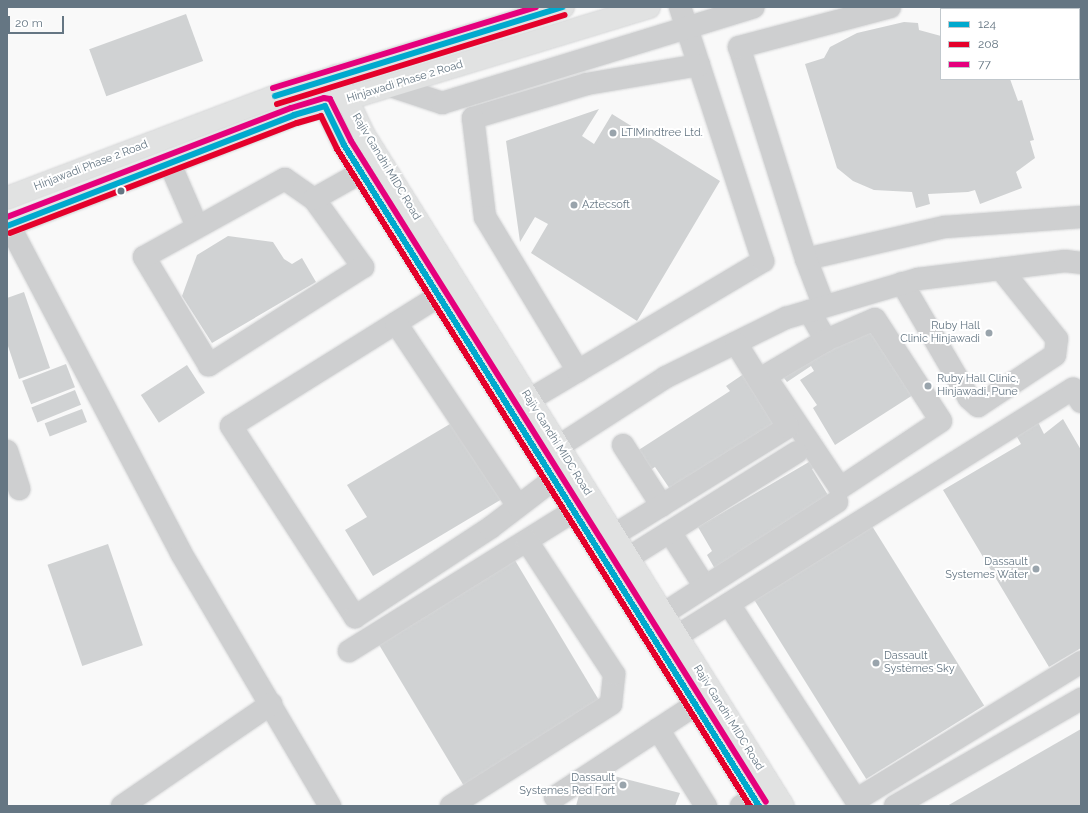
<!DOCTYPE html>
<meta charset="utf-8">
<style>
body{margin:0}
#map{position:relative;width:1088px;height:813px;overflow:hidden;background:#f9f9f9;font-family:Raleway,sans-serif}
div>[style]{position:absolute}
.building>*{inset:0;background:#d0d2d3;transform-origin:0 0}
.roads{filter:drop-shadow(0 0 1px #d5d6d7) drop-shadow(0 0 1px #d5d6d7)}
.minor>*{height:22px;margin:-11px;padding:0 11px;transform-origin:11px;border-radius:11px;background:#cecfd0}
.major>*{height:22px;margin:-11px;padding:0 11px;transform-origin:11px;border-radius:11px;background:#e1e2e2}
.bus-1>*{height:6px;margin:-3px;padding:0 3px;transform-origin:3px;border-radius:3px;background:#00a9ce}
.bus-2>*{height:6px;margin:-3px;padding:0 3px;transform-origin:3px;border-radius:3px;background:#e4002b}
.bus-3>*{height:6px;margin:-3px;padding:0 3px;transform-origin:3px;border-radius:3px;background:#e5007d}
.dots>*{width:11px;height:11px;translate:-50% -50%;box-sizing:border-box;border:2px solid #fff;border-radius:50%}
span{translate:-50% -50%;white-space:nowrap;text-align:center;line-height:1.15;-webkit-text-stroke:4px #fff;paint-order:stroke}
.street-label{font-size:11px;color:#657683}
.poi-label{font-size:11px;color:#657683}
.left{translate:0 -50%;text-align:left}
.right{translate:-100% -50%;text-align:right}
.frame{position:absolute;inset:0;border:8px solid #657683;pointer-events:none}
.legend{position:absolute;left:940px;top:8px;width:140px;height:72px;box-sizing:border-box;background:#fff;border:1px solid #c1c8cd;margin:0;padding:5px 7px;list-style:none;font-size:12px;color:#657683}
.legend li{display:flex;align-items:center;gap:8px;height:20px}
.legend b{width:20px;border:1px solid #c1c8cd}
.scale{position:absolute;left:8px;top:16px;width:56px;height:18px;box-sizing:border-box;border:2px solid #657683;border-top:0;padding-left:5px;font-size:12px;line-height:14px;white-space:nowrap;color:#657683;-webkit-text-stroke:3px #fff;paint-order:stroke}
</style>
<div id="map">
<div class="building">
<i style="left:186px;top:14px;width:50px;height:103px;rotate:70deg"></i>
<i style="clip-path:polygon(904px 22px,918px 23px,919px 30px,941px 36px,941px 79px,1010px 79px,1018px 101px,1022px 100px,1034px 140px,1030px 141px,1035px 158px,1016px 172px,1022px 188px,980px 204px,975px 190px,968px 192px,928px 194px,930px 204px,916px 208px,912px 192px,874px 190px,853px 181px,837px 168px,805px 64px,824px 58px,830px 47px,857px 33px)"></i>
<i style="clip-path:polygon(599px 109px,582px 136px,594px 144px,612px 114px,720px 181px,637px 321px,531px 253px,548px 224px,535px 217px,520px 242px,506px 141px)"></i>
<i style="clip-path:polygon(228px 236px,273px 242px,284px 259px,292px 264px,302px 258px,316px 282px,212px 343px,182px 296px,197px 255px)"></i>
<i style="clip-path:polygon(24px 292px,50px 368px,19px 379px,7px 343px,7px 298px)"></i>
<i style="clip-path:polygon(871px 325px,916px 393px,835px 445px,813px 408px,817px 405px,800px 380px,814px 371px,811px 366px,787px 382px,784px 378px,779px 380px,775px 374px)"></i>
<i style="left:66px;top:364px;width:25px;height:47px;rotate:69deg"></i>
<i style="left:187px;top:365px;width:33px;height:55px;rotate:57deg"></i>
<i style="clip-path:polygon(751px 369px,781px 421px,672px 492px,655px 467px,647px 472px,634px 453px,730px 391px,726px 386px)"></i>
<i style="left:75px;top:390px;width:16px;height:47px;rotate:68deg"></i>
<i style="left:82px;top:409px;width:14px;height:40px;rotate:69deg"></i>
<i style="clip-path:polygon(1063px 419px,1081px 450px,1081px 648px,1049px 667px,943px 490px,1021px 444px,1016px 435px,1038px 422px,1044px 434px)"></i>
<i style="clip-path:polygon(455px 421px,502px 499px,373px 576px,345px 530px,367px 517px,347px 485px)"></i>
<i style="clip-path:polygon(814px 459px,818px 465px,812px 469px,831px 500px,715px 569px,707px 555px,712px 551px,698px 527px)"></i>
<i style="left:867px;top:518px;width:221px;height:139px;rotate:58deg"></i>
<i style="left:108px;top:544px;width:107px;height:64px;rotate:71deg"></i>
<i style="left:513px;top:557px;width:174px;height:160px;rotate:59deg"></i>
<i style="clip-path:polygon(1081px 729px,1081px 806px,947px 806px)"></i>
<i style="clip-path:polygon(614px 776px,680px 793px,675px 806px,576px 806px,579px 795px)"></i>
</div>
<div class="roads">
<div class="minor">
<i style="left:680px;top:7px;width:61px;rotate:71.9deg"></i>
<i style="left:391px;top:86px;width:54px;rotate:18.4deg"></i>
<i style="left:442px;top:103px;width:326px;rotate:-17.1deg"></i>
<i style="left:170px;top:164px;width:68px;rotate:66.5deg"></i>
<i style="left:285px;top:179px;width:35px;rotate:35deg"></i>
<i style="left:314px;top:199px;width:84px;rotate:54.2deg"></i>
<i style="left:363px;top:267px;width:183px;rotate:147.5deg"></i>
<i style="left:209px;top:365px;width:126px;rotate:-121deg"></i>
<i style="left:144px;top:257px;width:161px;rotate:-29deg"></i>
<i style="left:314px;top:199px;width:55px;rotate:-29.4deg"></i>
<i style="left:9px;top:225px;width:370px;rotate:62.3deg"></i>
<i style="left:181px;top:553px;width:294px;rotate:59.5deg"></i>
<i style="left:806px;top:259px;width:143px;rotate:-13deg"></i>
<i style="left:945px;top:227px;width:136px;rotate:-4.2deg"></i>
<i style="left:902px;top:283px;width:133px;rotate:59.8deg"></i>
<i style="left:969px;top:398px;width:12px;rotate:42deg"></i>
<i style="left:978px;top:406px;width:92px;rotate:-33.5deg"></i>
<i style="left:1055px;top:355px;width:16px;rotate:-83deg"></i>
<i style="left:1057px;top:339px;width:90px;rotate:-128.7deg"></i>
<i style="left:439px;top:296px;width:245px;rotate:148deg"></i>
<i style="left:231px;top:426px;width:228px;rotate:57deg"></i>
<i style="left:355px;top:617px;width:162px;rotate:-33.4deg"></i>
<i style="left:490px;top:528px;width:81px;rotate:-37.4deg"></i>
<i style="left:824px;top:306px;width:50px;rotate:-111deg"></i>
<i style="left:806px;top:259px;width:222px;rotate:-107.5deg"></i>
<i style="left:739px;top:47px;width:156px;rotate:-14.8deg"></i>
<i style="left:809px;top:311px;width:34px;rotate:60deg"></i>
<i style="left:826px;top:340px;width:53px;rotate:-23.2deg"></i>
<i style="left:875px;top:319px;width:121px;rotate:57.1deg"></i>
<i style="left:941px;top:421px;width:121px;rotate:146.4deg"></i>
<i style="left:840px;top:488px;width:135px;rotate:-123.8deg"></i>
<i style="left:765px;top:376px;width:71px;rotate:-30.5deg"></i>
<i style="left:396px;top:323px;width:220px;rotate:56.3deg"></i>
<i style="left:529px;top:400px;width:272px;rotate:-30.7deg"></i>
<i style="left:763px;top:261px;width:206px;rotate:-108.1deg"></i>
<i style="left:699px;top:65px;width:114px;rotate:170.4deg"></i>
<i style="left:587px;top:84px;width:119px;rotate:163.4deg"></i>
<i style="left:473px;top:118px;width:100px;rotate:83.1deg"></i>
<i style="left:485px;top:217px;width:180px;rotate:58.9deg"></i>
<i style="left:623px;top:445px;width:72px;rotate:57.4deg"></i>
<i style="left:7px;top:451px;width:40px;rotate:72deg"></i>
<i style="left:542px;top:457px;width:148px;rotate:-32.8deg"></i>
<i style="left:666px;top:377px;width:134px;rotate:-26.2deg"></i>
<i style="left:786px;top:318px;width:138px;rotate:-16.5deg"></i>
<i style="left:918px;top:279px;width:148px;rotate:-7deg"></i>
<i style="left:1065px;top:261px;width:16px;rotate:7deg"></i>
<i style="left:670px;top:532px;width:65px;rotate:57.5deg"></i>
<i style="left:614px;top:535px;width:205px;rotate:-31.8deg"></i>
<i style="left:788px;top:427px;width:99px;rotate:-121.8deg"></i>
<i style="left:628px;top:558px;width:199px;rotate:-32.1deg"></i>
<i style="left:729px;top:604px;width:234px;rotate:57.1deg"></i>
<i style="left:856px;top:800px;width:264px;rotate:-31.5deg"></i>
<i style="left:663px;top:614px;width:207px;rotate:-32.8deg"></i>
<i style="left:677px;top:636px;width:467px;rotate:-32deg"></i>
<i style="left:1073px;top:389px;width:15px;rotate:58deg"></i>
<i style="left:349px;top:651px;width:265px;rotate:-31.9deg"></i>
<i style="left:658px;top:729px;width:91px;rotate:58.1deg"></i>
<i style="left:555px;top:797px;width:168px;rotate:-33.3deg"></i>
<i style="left:122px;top:806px;width:181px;rotate:-34.4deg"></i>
<i style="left:451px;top:806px;width:190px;rotate:-32.5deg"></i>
<i style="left:611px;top:704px;width:30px;rotate:-84deg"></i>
<i style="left:614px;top:674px;width:159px;rotate:-123.2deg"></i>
<i style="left:741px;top:806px;width:15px;rotate:-32deg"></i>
<i style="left:895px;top:806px;width:215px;rotate:-29.9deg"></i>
</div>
<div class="major">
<i style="left:336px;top:76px;width:65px;rotate:64.6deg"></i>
<i style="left:364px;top:135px;width:791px;rotate:58.02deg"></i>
<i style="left:314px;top:83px;width:69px;rotate:64.2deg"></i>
<i style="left:344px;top:145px;width:780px;rotate:57.88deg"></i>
<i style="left:7px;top:198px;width:298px;rotate:-20.8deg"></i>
<i style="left:286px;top:92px;width:290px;rotate:-17.1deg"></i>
<i style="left:7px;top:226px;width:308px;rotate:-21.1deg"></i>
<i style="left:294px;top:115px;width:371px;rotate:-16.9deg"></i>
</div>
</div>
<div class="bus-1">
<i style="left:275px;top:96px;width:301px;rotate:-17.2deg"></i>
<i style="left:7px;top:226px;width:308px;rotate:-21.1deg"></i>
<i style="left:294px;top:115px;width:32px;rotate:-16deg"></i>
<i style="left:325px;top:106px;width:43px;rotate:64deg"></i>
<i style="left:344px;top:145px;width:780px;rotate:57.88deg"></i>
</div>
<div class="bus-2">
<i style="left:277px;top:104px;width:301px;rotate:-17.2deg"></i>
<i style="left:10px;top:233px;width:307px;rotate:-21deg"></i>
<i style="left:297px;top:123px;width:25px;rotate:-16deg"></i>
<i style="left:321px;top:116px;width:37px;rotate:64deg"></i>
<i style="left:337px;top:149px;width:776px;rotate:57.85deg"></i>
</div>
<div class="bus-3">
<i style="left:273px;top:88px;width:275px;rotate:-17.1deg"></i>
<i style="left:7px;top:217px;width:304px;rotate:-21deg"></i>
<i style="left:291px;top:108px;width:34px;rotate:-17deg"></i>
<i style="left:324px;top:98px;width:6px;rotate:9deg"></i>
<i style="left:330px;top:99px;width:47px;rotate:63.4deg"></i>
<i style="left:351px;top:141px;width:780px;rotate:57.88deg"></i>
</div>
<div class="dots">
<i style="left:613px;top:133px;background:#99a4ac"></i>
<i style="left:121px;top:191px;background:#657683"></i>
<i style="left:574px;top:205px;background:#99a4ac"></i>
<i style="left:989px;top:333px;background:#99a4ac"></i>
<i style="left:928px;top:386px;background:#99a4ac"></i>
<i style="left:1036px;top:569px;background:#99a4ac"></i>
<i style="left:876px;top:663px;background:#99a4ac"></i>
<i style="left:623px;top:785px;background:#99a4ac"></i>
</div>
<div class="street-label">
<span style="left:405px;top:82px;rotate:-17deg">Hinjawadi Phase 2 Road</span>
<span style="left:91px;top:166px;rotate:-21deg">Hinjawadi Phase 2 Road</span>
<span style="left:386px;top:167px;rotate:59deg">Rajiv Gandhi MIDC Road</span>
<span style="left:556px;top:443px;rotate:58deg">Rajiv Gandhi MIDC Road</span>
<span style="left:728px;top:718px;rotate:58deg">Rajiv Gandhi MIDC Road</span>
</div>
<div class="poi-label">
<span class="left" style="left:621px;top:133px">LTIMindtree Ltd.</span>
<span class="left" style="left:582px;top:205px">Aztecsoft</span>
<span class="right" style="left:980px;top:333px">Ruby Hall<br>Clinic Hinjawadi</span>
<span class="left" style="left:937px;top:386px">Ruby Hall Clinic,<br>Hinjawadi, Pune</span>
<span class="right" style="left:1028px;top:569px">Dassault<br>Systemes Water</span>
<span class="left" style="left:884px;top:663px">Dassault<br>Systèmes Sky</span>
<span class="right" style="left:615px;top:785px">Dassault<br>Systemes Red Fort</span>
</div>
<div class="frame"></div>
<ul class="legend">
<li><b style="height:5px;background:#00a9ce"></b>124</li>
<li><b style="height:5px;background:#e4002b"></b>208</li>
<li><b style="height:5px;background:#e5007d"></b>77</li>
</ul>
<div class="scale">20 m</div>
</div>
